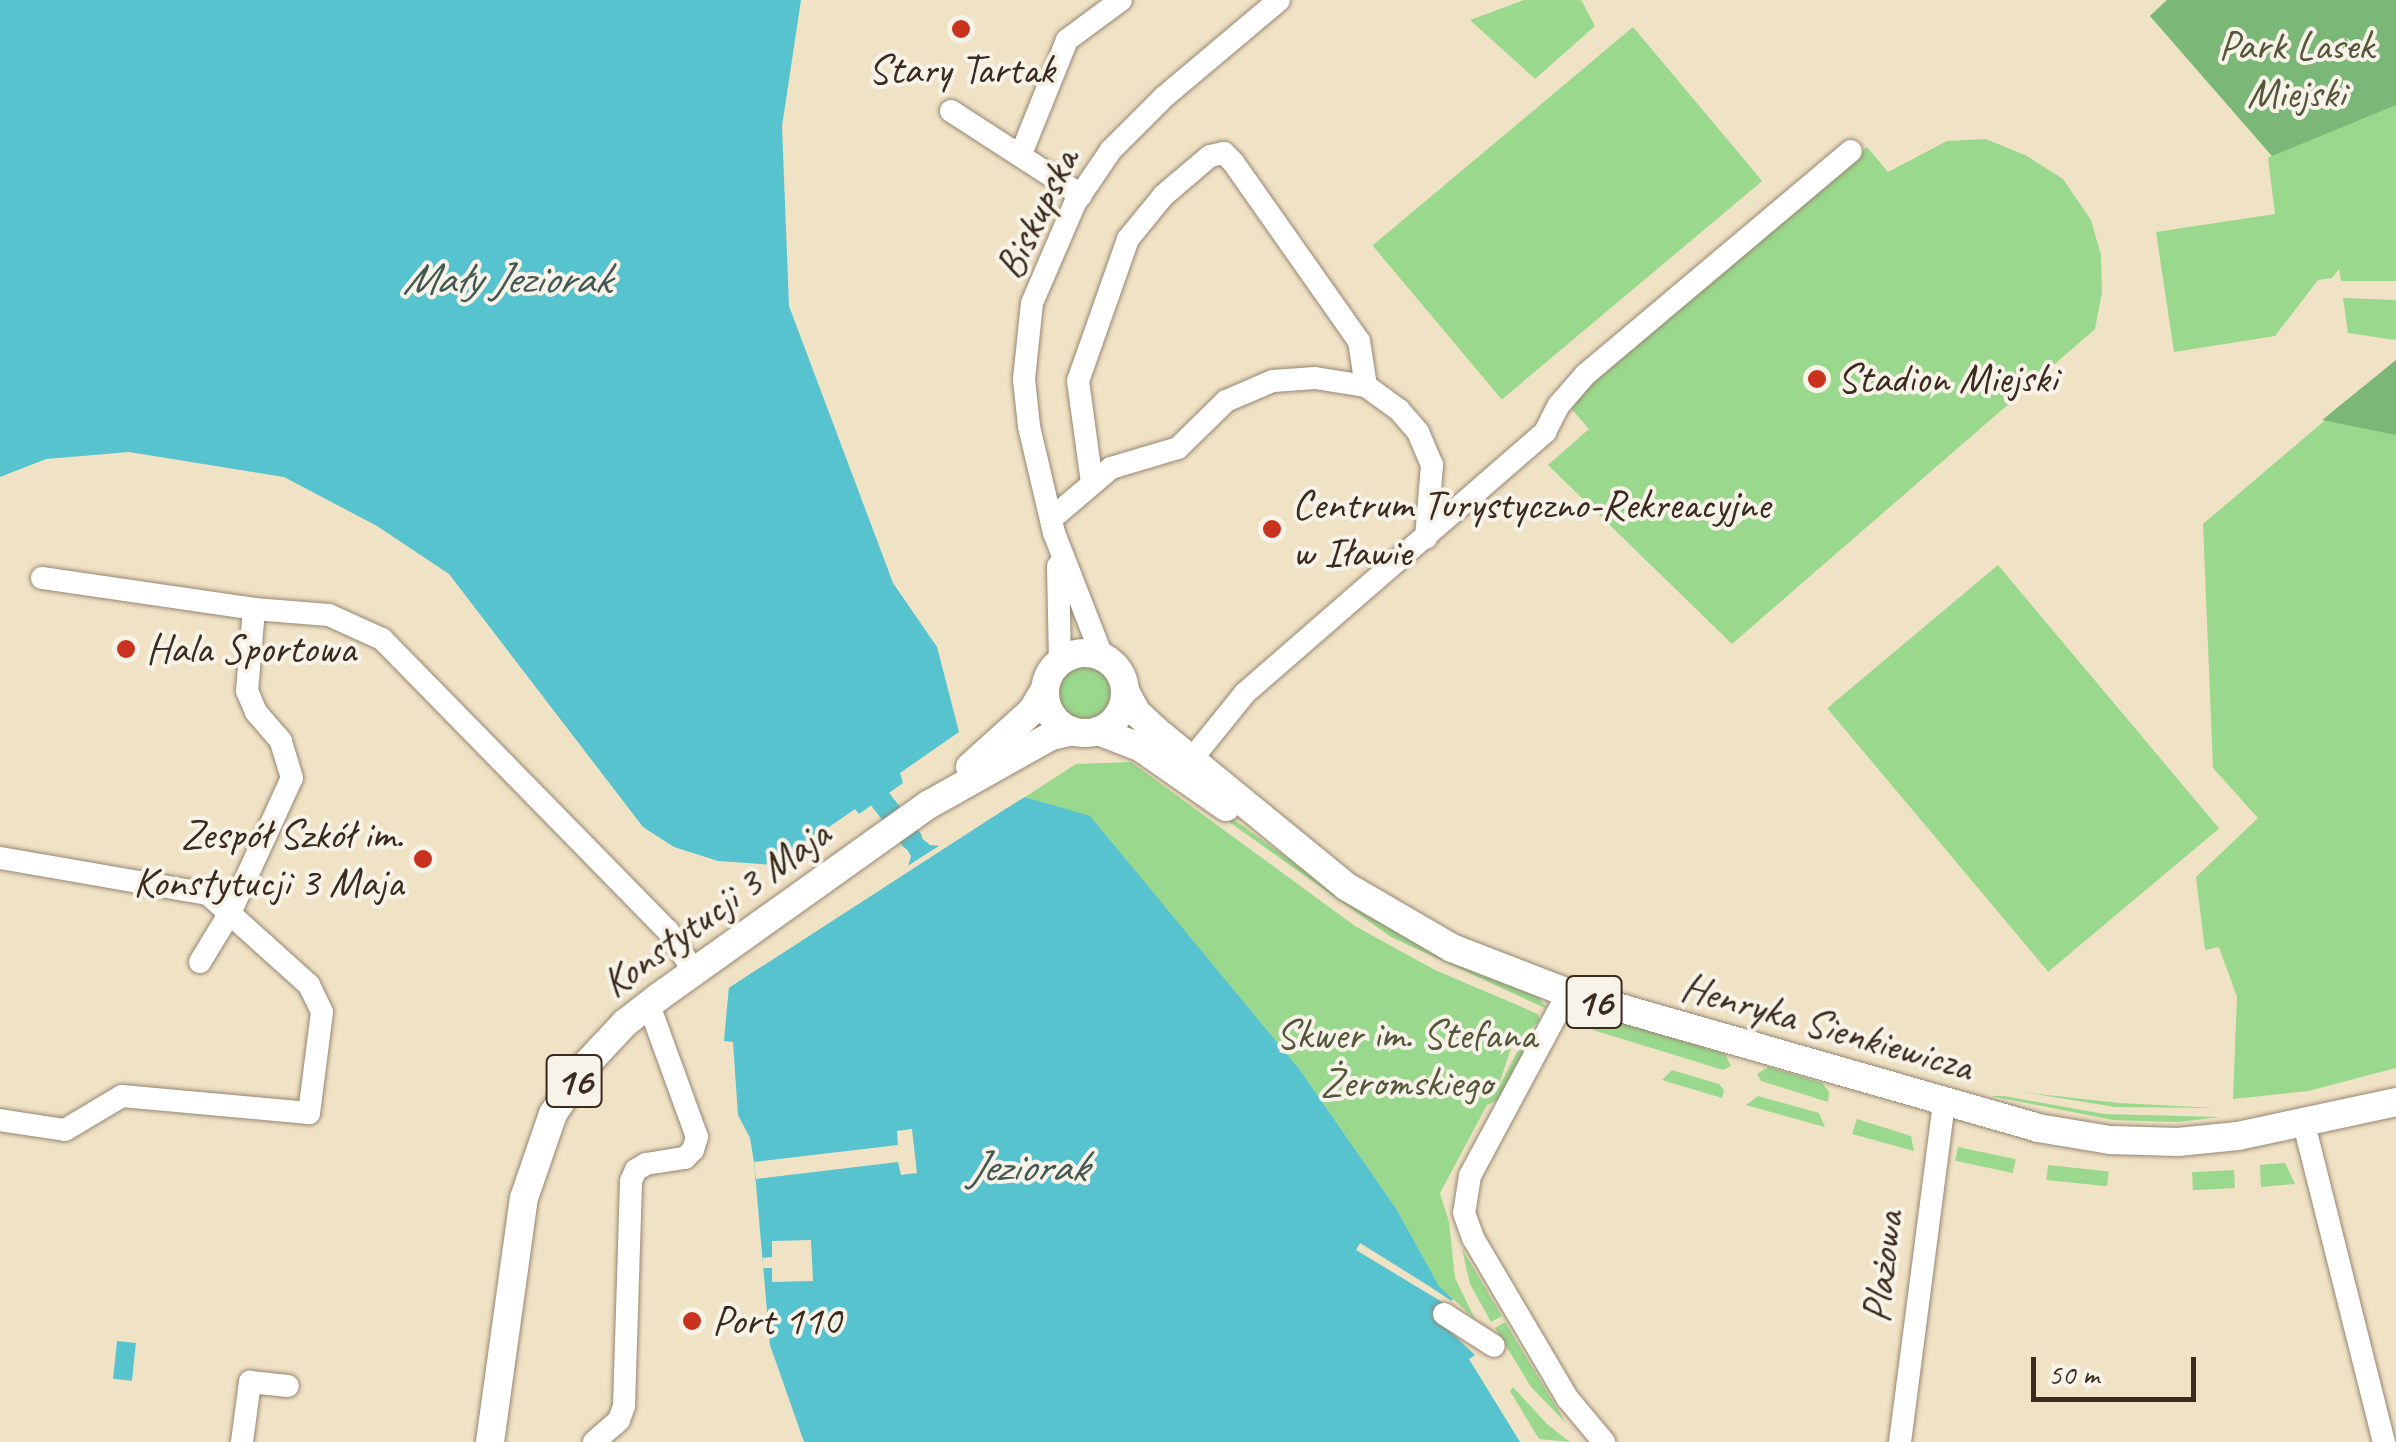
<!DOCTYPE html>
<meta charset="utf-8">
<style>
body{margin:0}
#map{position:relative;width:2396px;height:1442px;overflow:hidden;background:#f0e2c5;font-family:Caveat,sans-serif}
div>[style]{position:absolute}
.green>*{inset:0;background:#9ad88d;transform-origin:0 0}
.round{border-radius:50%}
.forest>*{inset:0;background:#7bb878}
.water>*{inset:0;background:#56c3ce;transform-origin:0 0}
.pier>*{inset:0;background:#f0e2c5}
.canal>*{height:22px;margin:-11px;padding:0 11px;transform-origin:11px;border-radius:11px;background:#56c3ce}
.roads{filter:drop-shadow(0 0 2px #968672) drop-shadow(0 0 2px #968672)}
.minor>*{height:22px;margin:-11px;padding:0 11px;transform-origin:11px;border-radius:11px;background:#fff}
.major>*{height:28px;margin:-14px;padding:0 14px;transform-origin:14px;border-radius:14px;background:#fff}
.major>.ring{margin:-14px;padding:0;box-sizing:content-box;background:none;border:28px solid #fff;border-radius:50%}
.dots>*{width:28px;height:28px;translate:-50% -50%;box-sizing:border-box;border:5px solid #f7f3e8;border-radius:50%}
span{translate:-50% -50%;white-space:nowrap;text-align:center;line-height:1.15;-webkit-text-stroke:8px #f7f3e8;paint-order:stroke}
.shield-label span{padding:2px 8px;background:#f7f3e8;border:2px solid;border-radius:8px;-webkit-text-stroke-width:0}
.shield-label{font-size:40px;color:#3b2a1e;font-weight:700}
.park-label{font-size:42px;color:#53563a}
.poi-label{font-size:42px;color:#3b2a1e}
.left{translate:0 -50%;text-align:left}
.right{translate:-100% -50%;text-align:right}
.street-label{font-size:42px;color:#3b2a1e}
.water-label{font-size:45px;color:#435853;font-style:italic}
.scale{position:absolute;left:2031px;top:1357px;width:165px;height:45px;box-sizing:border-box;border:5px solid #3b2a1e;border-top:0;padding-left:12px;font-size:30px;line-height:35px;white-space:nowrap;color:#3b2a1e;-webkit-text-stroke:8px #f7f3e8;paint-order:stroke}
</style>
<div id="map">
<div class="green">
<i style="clip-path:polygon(1524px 0,1581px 0,1595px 26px,1535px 79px,1470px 20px)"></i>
<i style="clip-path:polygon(2167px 0,2396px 0,2396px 281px,2341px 281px,2339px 269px,2332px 278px,2318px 280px,2275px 336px,2174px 352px,2156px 232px,2275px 214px,2268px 158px,2272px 156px,2150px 16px)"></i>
<i style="left:1633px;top:27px;width:201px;height:340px;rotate:50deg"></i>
<i style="clip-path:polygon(1986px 139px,2027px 156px,2063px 179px,2091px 220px,2101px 255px,2102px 292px,2095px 329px,1732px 644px,1548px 465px,1589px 429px,1568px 405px,1867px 147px,1888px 172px,1947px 141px)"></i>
<i style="clip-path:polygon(2343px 298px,2396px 300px,2396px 340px,2348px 333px)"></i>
<i style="clip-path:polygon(2396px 360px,2396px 1068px,2308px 1091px,2233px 1099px,2237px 997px,2219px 947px,2205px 950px,2196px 877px,2258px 818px,2213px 768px,2203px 524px)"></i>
<i style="left:1998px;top:565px;width:344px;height:223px;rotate:50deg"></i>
<i class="round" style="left:1058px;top:666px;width:54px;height:54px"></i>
<i style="clip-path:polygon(1131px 762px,1355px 926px,1435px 970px,1538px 1014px,1540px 1020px,1511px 1048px,1496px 1093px,1517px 1052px,1533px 1042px,1504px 1097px,1487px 1105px,1440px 1193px,1449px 1222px,1455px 1278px,1475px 1319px,1439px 1286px,1397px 1210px,1300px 1070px,1090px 817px,1025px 797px,1076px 764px)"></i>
<i style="clip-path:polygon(1184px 790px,1215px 806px,1364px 913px,1440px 955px,1538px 996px,1547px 1009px,1391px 937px)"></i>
<i style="clip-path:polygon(1575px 1014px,1592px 1014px,1725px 1054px,1731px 1066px,1723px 1070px,1593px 1030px,1589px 1020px,1566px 1021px)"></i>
<i style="clip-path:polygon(1768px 1067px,1822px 1083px,1829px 1092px,1828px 1102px,1761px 1081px,1757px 1074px)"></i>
<i style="clip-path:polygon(1672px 1070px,1719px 1084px,1724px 1090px,1722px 1098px,1662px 1080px)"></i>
<i style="clip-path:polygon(2022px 1092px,2119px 1103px,2215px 1108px,2115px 1107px)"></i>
<i style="clip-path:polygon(1758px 1096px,1819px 1113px,1825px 1127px,1746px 1105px)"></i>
<i style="clip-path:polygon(1991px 1096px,2004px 1096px,2104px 1114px,2220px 1117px,2179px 1122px,2113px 1120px)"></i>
<i style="clip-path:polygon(1857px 1119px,1911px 1136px,1914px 1151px,1852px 1134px)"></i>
<i style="left:1958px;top:1147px;width:59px;height:14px;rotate:12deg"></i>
<i style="clip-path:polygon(2285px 1163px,2295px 1184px,2261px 1187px,2260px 1165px)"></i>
<i style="left:2048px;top:1165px;width:61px;height:15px;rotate:6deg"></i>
<i style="left:2234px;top:1170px;width:18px;height:42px;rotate:87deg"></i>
<i style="clip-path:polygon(1462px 1249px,1502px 1316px,1491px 1322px,1470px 1284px)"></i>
<i style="clip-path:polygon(1505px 1322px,1566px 1423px,1531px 1387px,1495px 1328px)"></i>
<i style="clip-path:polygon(1513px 1387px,1547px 1424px,1570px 1442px,1539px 1439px,1510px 1391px)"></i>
</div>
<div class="forest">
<i style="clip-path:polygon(2167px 0,2396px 0,2396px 105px,2272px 156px,2150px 16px)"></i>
<i style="clip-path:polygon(2396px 360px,2396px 435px,2322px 420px)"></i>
</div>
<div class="water">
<i style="clip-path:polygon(0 0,801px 0,782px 126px,789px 306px,893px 583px,937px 647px,959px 732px,900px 773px,903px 783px,859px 814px,855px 809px,774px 865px,718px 861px,674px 847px,643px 827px,449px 574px,377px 526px,284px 477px,129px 452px,46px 459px,0 477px)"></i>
<i style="clip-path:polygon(1025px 797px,1090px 816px,1300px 1070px,1397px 1210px,1439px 1286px,1453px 1299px,1438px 1320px,1475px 1355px,1469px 1359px,1520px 1442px,804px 1442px,770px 1345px,754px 1162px,750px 1138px,738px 1115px,733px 1042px,724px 1041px,729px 986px,907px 870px,911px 856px,904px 845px,918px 835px,930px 845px,942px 846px)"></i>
<i style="left:117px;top:1341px;width:19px;height:38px;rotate:6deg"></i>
</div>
<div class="pier">
<i style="clip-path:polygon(1023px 792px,1030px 793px,724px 991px,725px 983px)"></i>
<i style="clip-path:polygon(912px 1129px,917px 1173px,901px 1175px,898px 1162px,756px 1179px,754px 1162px,898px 1145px,897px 1131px)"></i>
<i style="clip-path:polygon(811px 1240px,813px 1281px,772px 1282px,772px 1268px,763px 1268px,763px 1258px,772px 1257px,772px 1241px)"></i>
<i style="clip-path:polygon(1360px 1243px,1429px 1286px,1456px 1304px,1452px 1308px,1356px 1250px)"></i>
</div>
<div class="canal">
<i style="left:880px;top:799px;width:51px;rotate:52.2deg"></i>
</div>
<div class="roads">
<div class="minor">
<i style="left:951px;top:111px;width:155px;rotate:32.9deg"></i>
<i style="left:1021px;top:154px;width:123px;rotate:-68deg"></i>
<i style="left:1067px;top:40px;width:67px;rotate:-36.5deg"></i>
<i style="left:1092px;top:483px;width:103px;rotate:-97.8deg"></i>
<i style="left:1078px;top:381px;width:151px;rotate:-70.6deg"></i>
<i style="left:1128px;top:239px;width:57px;rotate:-50.7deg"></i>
<i style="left:1164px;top:195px;width:60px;rotate:-40.3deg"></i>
<i style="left:1210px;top:156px;width:14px;rotate:-12deg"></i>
<i style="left:1224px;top:153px;width:13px;rotate:45deg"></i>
<i style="left:1233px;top:162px;width:219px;rotate:54.9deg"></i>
<i style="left:1359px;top:341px;width:46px;rotate:81.2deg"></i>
<i style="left:1051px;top:519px;width:79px;rotate:-40.4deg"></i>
<i style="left:1111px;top:468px;width:70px;rotate:-16.6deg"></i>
<i style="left:1178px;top:448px;width:67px;rotate:-44.4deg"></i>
<i style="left:1226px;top:401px;width:51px;rotate:-23.1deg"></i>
<i style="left:1273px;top:381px;width:42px;rotate:-4.1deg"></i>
<i style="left:1315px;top:378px;width:52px;rotate:8.9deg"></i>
<i style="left:1366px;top:386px;width:41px;rotate:36deg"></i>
<i style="left:1399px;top:410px;width:29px;rotate:49deg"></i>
<i style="left:1418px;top:432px;width:36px;rotate:67deg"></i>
<i style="left:1432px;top:465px;width:73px;rotate:94.7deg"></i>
<i style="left:1058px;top:566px;width:95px;rotate:88.8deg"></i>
<i style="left:42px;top:578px;width:214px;rotate:8.3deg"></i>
<i style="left:1102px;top:656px;width:132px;rotate:-111.3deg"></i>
<i style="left:1054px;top:533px;width:110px;rotate:-103.2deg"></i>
<i style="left:1029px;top:426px;width:47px;rotate:-96.1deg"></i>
<i style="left:1024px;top:379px;width:76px;rotate:-84deg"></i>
<i style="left:1032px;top:303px;width:109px;rotate:-66.7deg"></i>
<i style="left:1075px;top:203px;width:64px;rotate:-55.8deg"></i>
<i style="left:1111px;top:150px;width:75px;rotate:-45deg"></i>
<i style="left:1164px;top:97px;width:150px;rotate:-40.1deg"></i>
<i style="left:1191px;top:760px;width:86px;rotate:-51.1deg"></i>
<i style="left:1245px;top:693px;width:398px;rotate:-41deg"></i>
<i style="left:1545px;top:432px;width:30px;rotate:-63deg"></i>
<i style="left:1559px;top:405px;width:41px;rotate:-48.9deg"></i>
<i style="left:1586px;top:374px;width:346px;rotate:-40.1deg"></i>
<i style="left:0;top:858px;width:211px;rotate:9.8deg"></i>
<i style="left:208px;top:894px;width:136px;rotate:42deg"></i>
<i style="left:309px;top:985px;width:30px;rotate:64deg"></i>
<i style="left:322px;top:1012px;width:102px;rotate:97.3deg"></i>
<i style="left:309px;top:1113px;width:188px;rotate:-174.8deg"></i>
<i style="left:122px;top:1096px;width:66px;rotate:149.2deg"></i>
<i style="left:65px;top:1130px;width:66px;rotate:-171.3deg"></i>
<i style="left:200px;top:962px;width:60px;rotate:-58.7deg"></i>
<i style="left:231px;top:911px;width:146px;rotate:-65.4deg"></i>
<i style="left:292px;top:778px;width:39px;rotate:-107deg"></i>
<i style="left:281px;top:741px;width:38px;rotate:-131deg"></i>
<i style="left:256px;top:712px;width:23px;rotate:-113deg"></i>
<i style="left:247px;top:691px;width:82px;rotate:-85.1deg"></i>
<i style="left:254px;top:609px;width:75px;rotate:4.6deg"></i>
<i style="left:329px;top:615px;width:58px;rotate:24.4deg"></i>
<i style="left:382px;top:639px;width:409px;rotate:45.6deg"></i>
<i style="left:668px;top:931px;width:49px;rotate:57.6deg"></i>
<i style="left:1568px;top:993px;width:208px;rotate:118.2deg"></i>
<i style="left:1470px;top:1176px;width:37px;rotate:99deg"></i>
<i style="left:1464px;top:1213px;width:27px;rotate:70deg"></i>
<i style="left:1473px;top:1238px;width:187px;rotate:59.5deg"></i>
<i style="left:1568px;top:1399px;width:56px;rotate:50.1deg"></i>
<i style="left:2304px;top:1124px;width:328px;rotate:75.9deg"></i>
<i style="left:1444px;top:1314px;width:59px;rotate:32.6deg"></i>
<i style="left:242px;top:1442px;width:61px;rotate:-82.4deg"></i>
<i style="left:250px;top:1382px;width:38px;rotate:6deg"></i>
<i style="left:594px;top:1442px;width:33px;rotate:-41deg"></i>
<i style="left:619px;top:1420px;width:15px;rotate:-70deg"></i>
<i style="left:624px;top:1406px;width:225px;rotate:-88.2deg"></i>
<i style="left:631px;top:1181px;width:12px;rotate:-66deg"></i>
<i style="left:636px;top:1170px;width:12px;rotate:-31deg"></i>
<i style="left:646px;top:1164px;width:39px;rotate:-9deg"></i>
<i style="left:685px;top:1158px;width:11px;rotate:-45deg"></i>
<i style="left:693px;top:1150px;width:14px;rotate:-73deg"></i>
<i style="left:697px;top:1137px;width:140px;rotate:-110deg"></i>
<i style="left:1900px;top:1442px;width:344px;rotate:-82.6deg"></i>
</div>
<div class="major">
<i class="ring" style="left:1045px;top:653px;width:52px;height:52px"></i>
<i style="left:1125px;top:691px;width:24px;rotate:62deg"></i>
<i style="left:1136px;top:712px;width:25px;rotate:43deg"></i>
<i style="left:1154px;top:729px;width:249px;rotate:39.3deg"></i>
<i style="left:1347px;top:887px;width:121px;rotate:30.2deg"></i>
<i style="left:1452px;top:948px;width:124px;rotate:21.2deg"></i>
<i style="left:1568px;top:993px;width:489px;rotate:16deg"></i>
<i style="left:2038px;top:1128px;width:73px;rotate:9.5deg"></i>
<i style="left:2110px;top:1140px;width:68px;rotate:1.7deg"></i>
<i style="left:2178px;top:1142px;width:60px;rotate:-5.7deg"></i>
<i style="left:2238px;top:1136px;width:162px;rotate:-12.1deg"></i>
<i style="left:1098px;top:731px;width:45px;rotate:20.9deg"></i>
<i style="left:1140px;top:747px;width:105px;rotate:34.9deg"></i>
<i style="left:970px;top:767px;width:84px;rotate:-42.1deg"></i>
<i style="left:1032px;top:711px;width:23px;rotate:-59deg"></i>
<i style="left:490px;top:1442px;width:246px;rotate:-82.1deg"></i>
<i style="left:524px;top:1198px;width:89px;rotate:-71deg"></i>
<i style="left:553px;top:1114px;width:54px;rotate:-57.2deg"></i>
<i style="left:582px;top:1069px;width:63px;rotate:-46.9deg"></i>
<i style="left:625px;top:1023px;width:44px;rotate:-37.6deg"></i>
<i style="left:660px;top:996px;width:329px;rotate:-35.5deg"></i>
<i style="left:928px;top:805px;width:141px;rotate:-29.3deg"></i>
<i style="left:1051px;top:736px;width:22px;rotate:-13deg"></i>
</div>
</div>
<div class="dots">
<i style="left:961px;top:29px;background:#c8321e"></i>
<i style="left:1817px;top:379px;background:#c8321e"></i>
<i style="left:1272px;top:529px;background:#c8321e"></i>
<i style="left:126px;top:649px;background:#c8321e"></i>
<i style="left:423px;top:859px;background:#c8321e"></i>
<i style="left:692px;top:1321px;background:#c8321e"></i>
</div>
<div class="shield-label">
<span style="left:1594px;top:1002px">16</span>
<span style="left:574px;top:1081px">16</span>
</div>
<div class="park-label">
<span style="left:2296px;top:70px">Park Lasek<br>Miejski</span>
<span style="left:1406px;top:1059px">Skwer im. Stefana<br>Żeromskiego</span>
</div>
<div class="poi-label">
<span style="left:961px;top:70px">Stary Tartak</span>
<span class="left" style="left:1837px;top:379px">Stadion Miejski</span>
<span class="left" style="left:1292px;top:529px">Centrum Turystyczno-Rekreacyjne<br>w Iławie</span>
<span class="left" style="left:146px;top:649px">Hala Sportowa</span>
<span class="right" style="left:403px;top:859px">Zespół Szkół im.<br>Konstytucji 3 Maja</span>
<span class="left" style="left:712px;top:1321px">Port 110</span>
</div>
<div class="street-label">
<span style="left:1037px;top:214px;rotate:-64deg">Biskupska</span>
<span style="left:716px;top:909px;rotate:-36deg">Konstytucji 3 Maja</span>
<span style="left:1827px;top:1027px;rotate:16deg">Henryka Sienkiewicza</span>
<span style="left:1883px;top:1267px;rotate:-83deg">Plażowa</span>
</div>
<div class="water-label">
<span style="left:506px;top:279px">Mały Jeziorak</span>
<span style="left:1027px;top:1167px">Jeziorak</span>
</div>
<div class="scale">50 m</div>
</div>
